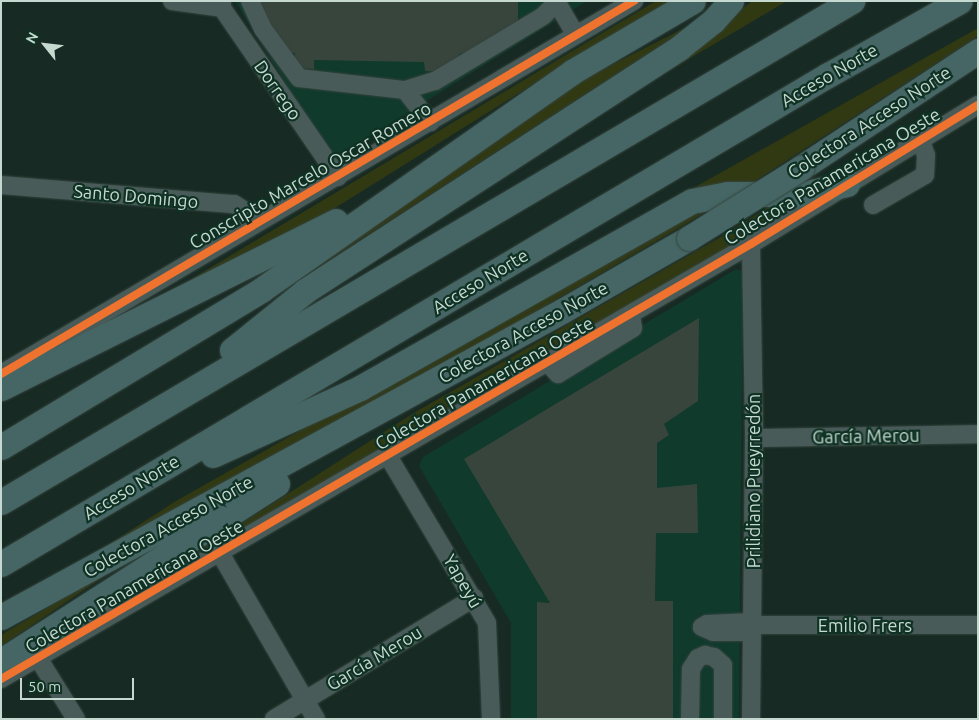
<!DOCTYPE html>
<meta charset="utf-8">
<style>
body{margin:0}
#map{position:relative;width:979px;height:720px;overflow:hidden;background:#172a23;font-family:Ubuntu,sans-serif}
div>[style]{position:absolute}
.built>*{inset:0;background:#103a2c}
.green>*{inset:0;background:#313913}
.building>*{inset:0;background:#38453d}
.roads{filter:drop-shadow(0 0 1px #35443e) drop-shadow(0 0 1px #35443e)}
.minor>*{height:18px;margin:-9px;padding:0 9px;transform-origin:9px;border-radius:9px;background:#495b59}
.highway>*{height:25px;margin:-12.5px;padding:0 12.5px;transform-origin:12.5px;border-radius:12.5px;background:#456664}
.bridges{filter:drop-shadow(0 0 1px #35443e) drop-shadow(0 0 1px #35443e)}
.highway-bridge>*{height:25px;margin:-12.5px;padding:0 12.5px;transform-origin:12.5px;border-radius:12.5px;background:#456664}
.cycleway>*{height:8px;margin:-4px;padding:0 4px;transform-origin:4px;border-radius:4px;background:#ef722f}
span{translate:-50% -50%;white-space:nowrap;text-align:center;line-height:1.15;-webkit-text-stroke:4.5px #0f3225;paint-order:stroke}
.street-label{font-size:18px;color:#c6d9d0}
.frame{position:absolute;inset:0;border:2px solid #c6d9d0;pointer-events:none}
.north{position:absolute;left:20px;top:20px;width:50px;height:50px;-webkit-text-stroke:4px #0f3225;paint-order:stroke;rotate:299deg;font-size:14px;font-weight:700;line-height:20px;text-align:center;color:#c6d9d0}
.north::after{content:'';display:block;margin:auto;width:18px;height:22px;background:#c6d9d0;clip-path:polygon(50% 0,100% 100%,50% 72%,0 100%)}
.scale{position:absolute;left:20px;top:678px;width:114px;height:22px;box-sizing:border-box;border:2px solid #c6d9d0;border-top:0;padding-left:6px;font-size:15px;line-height:18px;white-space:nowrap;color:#c6d9d0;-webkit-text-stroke:4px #0f3225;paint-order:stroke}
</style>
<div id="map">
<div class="built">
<i style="clip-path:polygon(235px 1px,587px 1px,338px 156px,329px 154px)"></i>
<i style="clip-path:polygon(736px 269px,743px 272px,739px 719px,511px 719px,511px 623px,419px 466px,423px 457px)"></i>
</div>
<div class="green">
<i style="clip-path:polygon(656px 1px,676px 1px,607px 38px,335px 208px,136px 312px)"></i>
<i style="clip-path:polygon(752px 1px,787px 1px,601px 111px,715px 32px)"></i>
<i style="clip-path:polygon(698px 21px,261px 304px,588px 77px)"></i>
<i style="clip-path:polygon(978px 28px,978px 36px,749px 185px,681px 195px)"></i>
<i style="clip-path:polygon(770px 206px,796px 210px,59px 641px,412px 414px,719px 238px)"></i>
<i style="clip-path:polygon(713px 208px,464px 353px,86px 559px,176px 501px,653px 231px)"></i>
<i style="clip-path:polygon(124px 563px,1px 646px,1px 635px)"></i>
</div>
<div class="building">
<i style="clip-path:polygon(251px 1px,518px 1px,518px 25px,473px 52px,459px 54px,459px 59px,442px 72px,425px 71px,424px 62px,314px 60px,314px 69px,295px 68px,295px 53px,288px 52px)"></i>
<i style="clip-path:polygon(699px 318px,698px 401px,664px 424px,669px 435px,657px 443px,657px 488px,697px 484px,698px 533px,656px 533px,655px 601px,673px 601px,673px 719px,537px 719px,537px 602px,550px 603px,464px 459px)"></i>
</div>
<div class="roads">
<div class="minor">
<i style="left:172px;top:1px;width:50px;rotate:8deg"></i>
<i style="left:222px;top:1px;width:7px;rotate:90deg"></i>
<i style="left:222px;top:8px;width:205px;rotate:55.5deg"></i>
<i style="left:250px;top:1px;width:31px;rotate:65deg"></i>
<i style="left:263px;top:29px;width:61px;rotate:53.7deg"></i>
<i style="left:299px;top:78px;width:107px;rotate:6.5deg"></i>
<i style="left:405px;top:90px;width:31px;rotate:-17deg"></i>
<i style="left:435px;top:81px;width:126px;rotate:-31deg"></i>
<i style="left:543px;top:16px;width:18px;rotate:-45deg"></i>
<i style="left:556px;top:1px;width:39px;rotate:60deg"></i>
<i style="left:405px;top:90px;width:41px;rotate:52deg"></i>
<i style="left:1px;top:185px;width:234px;rotate:4.7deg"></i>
<i style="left:234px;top:204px;width:19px;rotate:32deg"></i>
<i style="left:250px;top:214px;width:15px;rotate:101deg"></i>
<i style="left:873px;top:205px;width:60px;rotate:-30deg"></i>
<i style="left:925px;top:175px;width:20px;rotate:-87deg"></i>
<i style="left:926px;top:155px;width:17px;rotate:-111deg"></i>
<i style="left:751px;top:244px;width:194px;rotate:89.1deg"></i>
<i style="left:754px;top:438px;width:281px;rotate:90.6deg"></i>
<i style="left:548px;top:363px;width:15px;rotate:48deg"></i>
<i style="left:558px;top:374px;width:88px;rotate:-31.5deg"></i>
<i style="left:633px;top:328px;width:14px;rotate:-98deg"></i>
<i style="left:1px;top:374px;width:735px;rotate:-30.51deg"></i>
<i style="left:754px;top:438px;width:224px;rotate:-1deg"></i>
<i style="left:388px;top:456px;width:194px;rotate:59.3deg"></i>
<i style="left:487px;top:623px;width:96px;rotate:87.6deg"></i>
<i style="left:220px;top:553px;width:192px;rotate:60deg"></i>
<i style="left:752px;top:622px;width:45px;rotate:177.5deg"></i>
<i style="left:707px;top:624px;width:6px;rotate:149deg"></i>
<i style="left:702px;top:627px;width:12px;rotate:24deg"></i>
<i style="left:713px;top:632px;width:39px"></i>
<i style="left:752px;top:625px;width:226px"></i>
<i style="left:38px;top:658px;width:72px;rotate:58.1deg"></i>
<i style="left:1px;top:679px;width:867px;rotate:-30.11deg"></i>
<i style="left:751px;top:244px;width:266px;rotate:-31.5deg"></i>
<i style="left:274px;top:719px;width:234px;rotate:-31.2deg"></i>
<i style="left:690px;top:719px;width:50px;rotate:-88.9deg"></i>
<i style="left:691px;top:669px;width:13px;rotate:-58deg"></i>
<i style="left:698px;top:658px;width:8px;rotate:-23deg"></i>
<i style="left:705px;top:655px;width:9px;rotate:13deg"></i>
<i style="left:714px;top:657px;width:12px;rotate:42deg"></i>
<i style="left:723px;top:665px;width:54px;rotate:90deg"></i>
</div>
<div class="highway">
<i style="left:802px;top:167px;width:211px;rotate:-33.4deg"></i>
<i style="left:232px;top:350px;width:94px;rotate:-38.9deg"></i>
<i style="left:305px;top:291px;width:446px;rotate:-33deg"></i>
<i style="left:679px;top:48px;width:43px;rotate:-38.5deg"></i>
<i style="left:713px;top:21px;width:27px;rotate:-48deg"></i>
<i style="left:1px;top:388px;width:374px;rotate:-26.5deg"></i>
<i style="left:1px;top:447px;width:304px;rotate:-31.1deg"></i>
<i style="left:261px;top:290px;width:380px;rotate:-35deg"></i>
<i style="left:572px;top:72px;width:140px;rotate:-30.4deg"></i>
<i style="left:213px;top:455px;width:162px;rotate:-24.5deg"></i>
<i style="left:360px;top:388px;width:381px;rotate:-29.4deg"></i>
<i style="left:692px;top:201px;width:36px;rotate:-11deg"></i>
<i style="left:727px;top:194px;width:76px"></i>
<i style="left:803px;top:194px;width:45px;rotate:-12.8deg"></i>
<i style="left:1px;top:502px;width:988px;rotate:-30.49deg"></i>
<i style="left:1px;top:564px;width:961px;rotate:-30.6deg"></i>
<i style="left:828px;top:75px;width:151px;rotate:-29.3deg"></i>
<i style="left:1px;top:617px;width:639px;rotate:-28.61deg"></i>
<i style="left:562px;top:311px;width:146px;rotate:-29.9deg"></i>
<i style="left:1px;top:661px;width:328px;rotate:-32.7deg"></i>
</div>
</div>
<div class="bridges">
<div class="highway-bridge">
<i style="left:689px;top:238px;width:133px;rotate:-32.1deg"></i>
</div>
</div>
<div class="cycleway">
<i style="left:1px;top:374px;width:735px;rotate:-30.51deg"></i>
<i style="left:1px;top:679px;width:867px;rotate:-30.11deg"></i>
<i style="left:751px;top:244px;width:266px;rotate:-31.5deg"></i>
</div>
<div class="street-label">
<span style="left:829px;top:75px;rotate:-30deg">Acceso Norte</span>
<span style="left:278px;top:90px;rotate:55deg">Dorrego</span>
<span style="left:869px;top:122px;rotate:-33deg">Colectora Acceso Norte</span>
<span style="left:310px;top:175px;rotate:-30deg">Conscripto Marcelo Oscar Romero</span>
<span style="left:832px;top:176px;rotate:-31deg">Colectora Panamericana Oeste</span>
<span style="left:136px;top:196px;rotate:5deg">Santo Domingo</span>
<span style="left:480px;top:281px;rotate:-31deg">Acceso Norte</span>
<span style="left:523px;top:332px;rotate:-29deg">Colectora Acceso Norte</span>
<span style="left:484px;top:383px;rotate:-30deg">Colectora Panamericana Oeste</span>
<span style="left:866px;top:436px;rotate:-1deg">García Merou</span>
<span style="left:753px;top:481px;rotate:-90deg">Prilidiano Pueyrredón</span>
<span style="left:131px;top:487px;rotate:-31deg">Acceso Norte</span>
<span style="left:168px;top:526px;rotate:-29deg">Colectora Acceso Norte</span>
<span style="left:463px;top:581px;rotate:60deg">Yapeyú</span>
<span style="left:134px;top:586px;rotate:-30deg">Colectora Panamericana Oeste</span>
<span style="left:865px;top:625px">Emilio Frers</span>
<span style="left:374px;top:658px;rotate:-31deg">García Merou</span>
</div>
<div class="frame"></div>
<div class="north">N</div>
<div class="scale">50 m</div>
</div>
